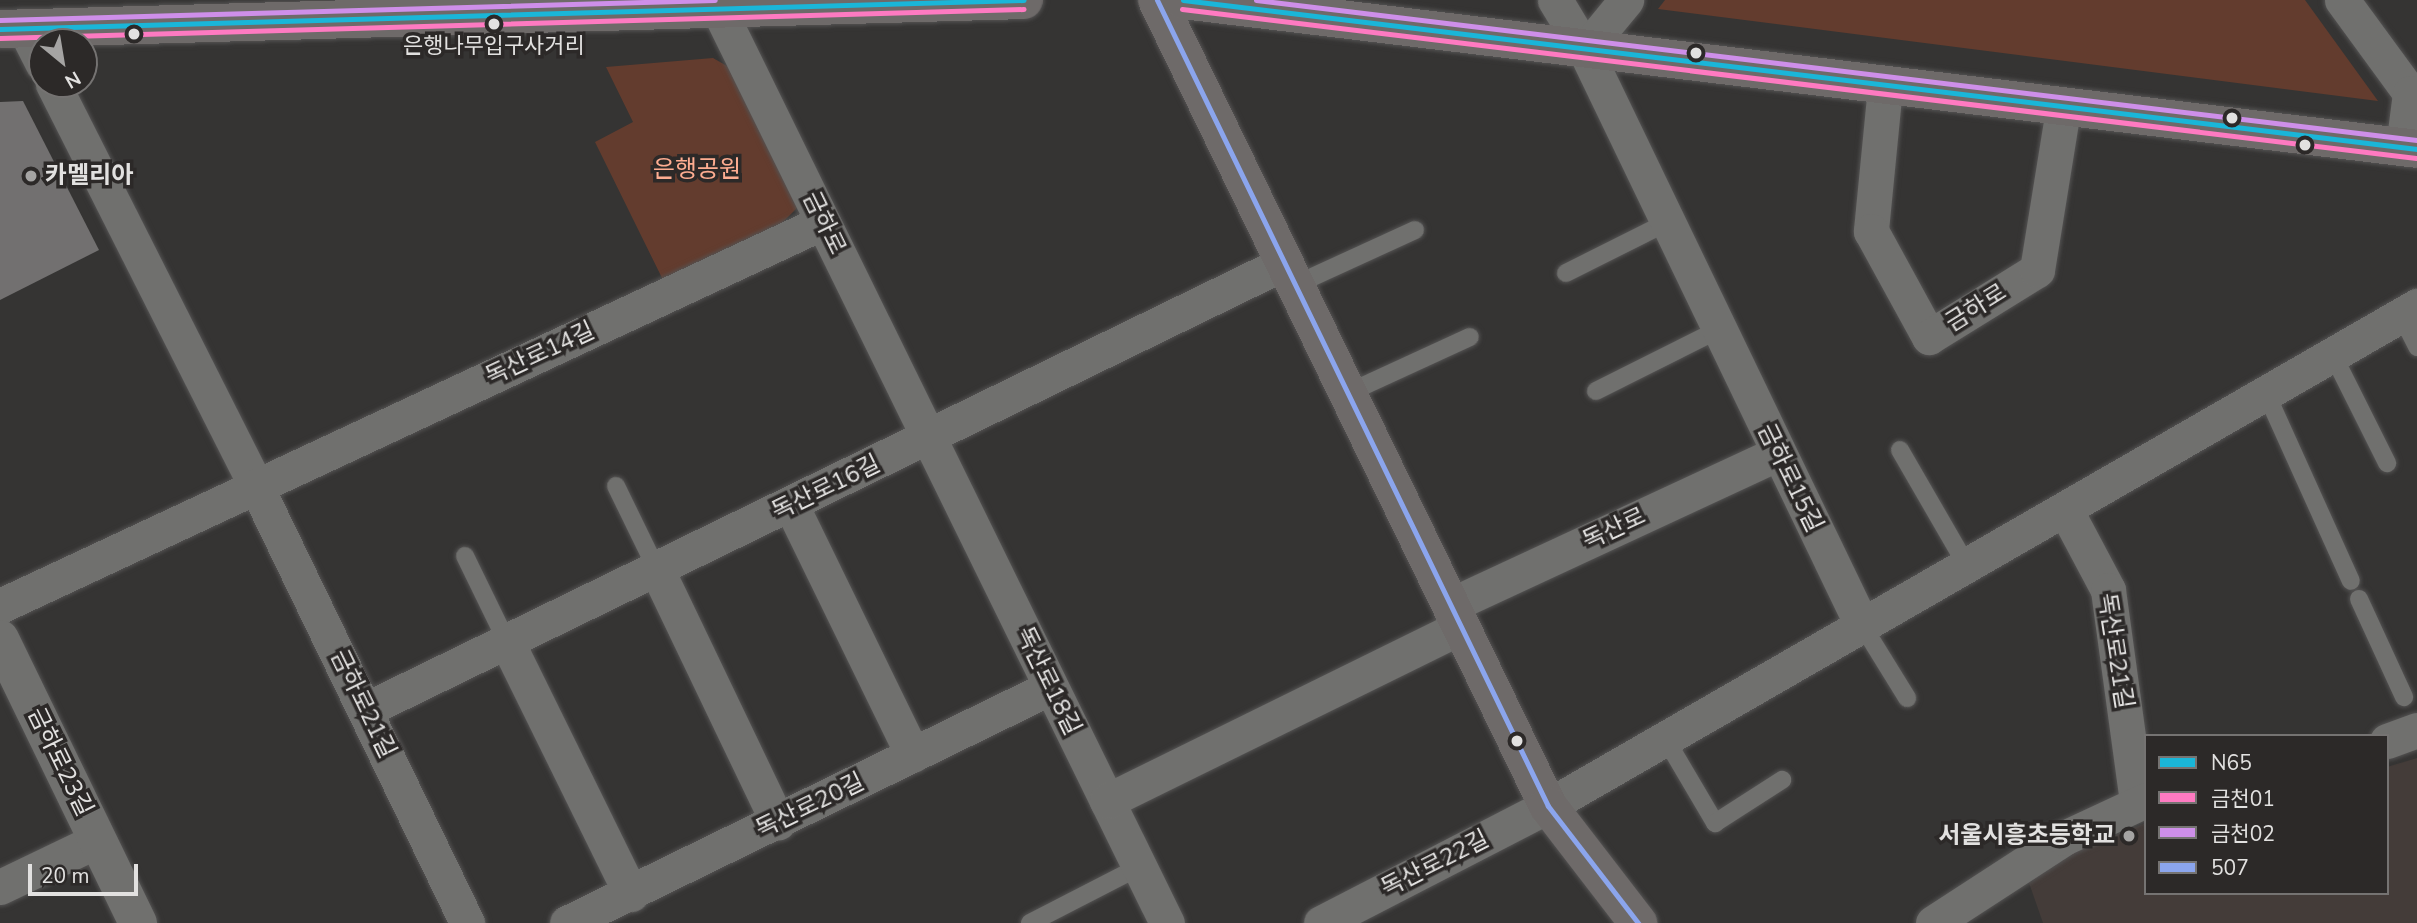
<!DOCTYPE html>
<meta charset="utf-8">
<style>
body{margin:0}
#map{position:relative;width:2417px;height:923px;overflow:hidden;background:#353433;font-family:"Nunito Sans","Noto Sans KR",sans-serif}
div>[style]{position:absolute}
.built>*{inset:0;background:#443c39}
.green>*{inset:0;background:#633c2e}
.building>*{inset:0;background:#727070}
.roads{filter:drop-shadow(0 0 2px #545353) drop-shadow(0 0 2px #545353)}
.service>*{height:18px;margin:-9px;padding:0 9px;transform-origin:9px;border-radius:9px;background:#70706e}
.minor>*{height:35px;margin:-17.5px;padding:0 17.5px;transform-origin:17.5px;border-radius:17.5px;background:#70706e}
.tertiary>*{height:38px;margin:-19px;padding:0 19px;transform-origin:19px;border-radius:19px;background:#70706e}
.secondary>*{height:38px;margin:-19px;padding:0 19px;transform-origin:19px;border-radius:19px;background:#6e6a69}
.bus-1>*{height:5px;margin:-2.5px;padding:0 2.5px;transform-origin:2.5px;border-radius:2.5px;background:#1ab6d8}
.bus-2>*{height:5px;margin:-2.5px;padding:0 2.5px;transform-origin:2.5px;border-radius:2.5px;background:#fe7ac1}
.bus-3>*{height:5px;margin:-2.5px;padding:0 2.5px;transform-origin:2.5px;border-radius:2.5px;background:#ce8fe9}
.bus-4>*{height:5px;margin:-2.5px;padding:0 2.5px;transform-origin:2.5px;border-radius:2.5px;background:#8ba5ed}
.dots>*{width:19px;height:19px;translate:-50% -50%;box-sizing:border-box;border:4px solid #2c2928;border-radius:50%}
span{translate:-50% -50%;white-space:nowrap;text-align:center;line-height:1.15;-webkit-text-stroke:7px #2c2928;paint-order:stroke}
.bus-label{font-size:22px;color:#e2e1e0}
.park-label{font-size:24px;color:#fead91}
.poi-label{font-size:24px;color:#e2e1e0;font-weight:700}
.left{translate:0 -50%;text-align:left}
.right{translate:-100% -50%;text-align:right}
.street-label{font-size:24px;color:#e2e1e0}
.legend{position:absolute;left:2144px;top:734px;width:245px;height:161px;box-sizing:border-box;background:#2c2928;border:2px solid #757372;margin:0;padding:9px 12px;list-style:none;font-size:21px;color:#e2e1e0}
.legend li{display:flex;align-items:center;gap:14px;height:35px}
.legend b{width:35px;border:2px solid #757372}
.north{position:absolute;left:28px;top:28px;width:70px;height:70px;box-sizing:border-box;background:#2c2928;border:2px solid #757372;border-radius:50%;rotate:150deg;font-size:19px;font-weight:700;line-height:28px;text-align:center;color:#e2e1e0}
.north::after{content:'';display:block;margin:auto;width:24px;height:32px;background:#a5a4a3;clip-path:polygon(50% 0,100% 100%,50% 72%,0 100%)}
.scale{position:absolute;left:28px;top:864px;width:110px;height:32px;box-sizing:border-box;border:4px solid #e2e1e0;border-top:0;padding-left:9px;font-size:21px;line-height:24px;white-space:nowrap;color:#e2e1e0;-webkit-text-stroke:5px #2c2928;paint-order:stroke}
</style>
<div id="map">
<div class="built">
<i style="clip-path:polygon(2417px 758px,2417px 923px,2043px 923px,2028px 880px,2080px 848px,2146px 823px,2146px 893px,2387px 893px,2387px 767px)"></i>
</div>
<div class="green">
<i style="clip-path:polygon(1665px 0,2305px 0,2378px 101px,1658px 9px)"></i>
<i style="clip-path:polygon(713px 58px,741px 74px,800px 205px,782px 223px,664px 282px,595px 142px,633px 122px,606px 67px)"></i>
</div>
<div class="building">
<i style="clip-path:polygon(23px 101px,99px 250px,0 300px,0 102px)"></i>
</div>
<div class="roads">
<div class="service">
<i style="left:1566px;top:273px;width:112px;rotate:-26.6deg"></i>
<i style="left:1295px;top:285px;width:132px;rotate:-24.6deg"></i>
<i style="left:2401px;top:315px;width:36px;rotate:63deg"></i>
<i style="left:2333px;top:355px;width:121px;rotate:63.4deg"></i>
<i style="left:1596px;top:391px;width:136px;rotate:-26.6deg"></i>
<i style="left:1348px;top:393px;width:134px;rotate:-24.7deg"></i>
<i style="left:2266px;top:393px;width:206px;rotate:65.7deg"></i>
<i style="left:1900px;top:450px;width:134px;rotate:60deg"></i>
<i style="left:616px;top:486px;width:93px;rotate:64deg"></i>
<i style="left:465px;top:556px;width:96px;rotate:64deg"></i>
<i style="left:2359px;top:599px;width:108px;rotate:65.3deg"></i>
<i style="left:1862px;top:625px;width:86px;rotate:58.3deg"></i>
<i style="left:1665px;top:738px;width:99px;rotate:59.5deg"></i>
<i style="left:1715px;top:823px;width:80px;rotate:-32.7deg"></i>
<i style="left:1030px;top:923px;width:123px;rotate:-27.2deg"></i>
</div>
<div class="minor">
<i style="left:714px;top:0;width:1028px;rotate:63.86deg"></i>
<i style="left:1555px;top:0;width:58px;rotate:59deg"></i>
<i style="left:1585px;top:50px;width:638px;rotate:64.28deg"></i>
<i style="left:2342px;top:0;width:115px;rotate:53.8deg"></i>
<i style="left:2410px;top:93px;width:54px;rotate:97.4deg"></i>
<i style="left:25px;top:29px;width:38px;rotate:63deg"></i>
<i style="left:1585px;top:50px;width:65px;rotate:-50.6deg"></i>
<i style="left:53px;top:84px;width:450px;rotate:63.2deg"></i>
<i style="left:256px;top:486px;width:485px;rotate:64.2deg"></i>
<i style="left:1885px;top:87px;width:145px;rotate:95.6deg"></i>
<i style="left:1871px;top:231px;width:121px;rotate:61.3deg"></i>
<i style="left:1929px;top:337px;width:127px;rotate:-31.8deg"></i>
<i style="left:2037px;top:270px;width:163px;rotate:-80.8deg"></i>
<i style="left:791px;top:505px;width:278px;rotate:64deg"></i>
<i style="left:2065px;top:509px;width:92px;rotate:62deg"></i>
<i style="left:2108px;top:590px;width:214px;rotate:82.2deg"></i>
<i style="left:657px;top:570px;width:280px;rotate:64.4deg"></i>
<i style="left:1451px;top:605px;width:361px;rotate:-24.9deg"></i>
<i style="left:0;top:606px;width:908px;rotate:-25.01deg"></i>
<i style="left:507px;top:642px;width:281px;rotate:63.8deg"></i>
<i style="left:367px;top:709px;width:1020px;rotate:-25.94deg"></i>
<i style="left:2387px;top:741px;width:32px;rotate:-20deg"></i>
<i style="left:1107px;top:801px;width:394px;rotate:-26.2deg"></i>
<i style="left:0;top:887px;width:109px;rotate:-25.6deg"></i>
<i style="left:567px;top:923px;width:538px;rotate:-25.99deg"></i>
<i style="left:1321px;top:923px;width:255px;rotate:-27.3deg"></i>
<i style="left:1548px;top:806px;width:1003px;rotate:-29.92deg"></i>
<i style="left:1933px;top:923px;width:156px;rotate:-33deg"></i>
<i style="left:2064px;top:838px;width:90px;rotate:-24.9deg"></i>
</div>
<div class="tertiary">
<i style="left:0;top:639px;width:316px;rotate:64.1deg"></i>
</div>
<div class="secondary">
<i style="left:1157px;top:0;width:896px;rotate:64.12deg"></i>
<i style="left:1548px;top:806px;width:148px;rotate:52.4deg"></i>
<i style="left:1183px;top:0;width:1243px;rotate:6.88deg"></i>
<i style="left:0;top:29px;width:1024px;rotate:-1.62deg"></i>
</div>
</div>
<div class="bus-1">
<i style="left:1183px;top:0;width:1243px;rotate:6.88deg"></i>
<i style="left:0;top:29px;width:1024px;rotate:-1.62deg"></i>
</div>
<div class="bus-2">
<i style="left:1182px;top:9px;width:1243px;rotate:6.88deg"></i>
<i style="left:0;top:38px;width:1024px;rotate:-1.62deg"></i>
</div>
<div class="bus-3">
<i style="left:1256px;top:0;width:1169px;rotate:6.88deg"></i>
<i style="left:0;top:20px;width:715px;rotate:-1.6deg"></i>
</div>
<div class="bus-4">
<i style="left:1157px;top:0;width:896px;rotate:64.12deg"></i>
<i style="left:1548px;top:806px;width:148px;rotate:52.4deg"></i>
</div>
<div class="dots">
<i style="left:494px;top:24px;background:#e2e1e0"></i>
<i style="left:134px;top:34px;background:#e2e1e0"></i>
<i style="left:1696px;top:53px;background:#e2e1e0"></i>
<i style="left:2232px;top:118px;background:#e2e1e0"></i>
<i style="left:2305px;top:145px;background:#e2e1e0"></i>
<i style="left:31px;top:176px;background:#a5a4a3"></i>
<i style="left:1517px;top:741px;background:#e2e1e0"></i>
<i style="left:2129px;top:836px;background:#a5a4a3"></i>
</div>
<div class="bus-label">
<span style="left:494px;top:47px">은행나무입구사거리</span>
</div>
<div class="park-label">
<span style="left:697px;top:170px">은행공원</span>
</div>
<div class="poi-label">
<span class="left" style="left:45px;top:176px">카멜리아</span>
<span class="right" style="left:2115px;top:836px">서울시흥초등학교</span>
</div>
<div class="street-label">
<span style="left:824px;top:223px;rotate:64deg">금하로</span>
<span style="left:1976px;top:308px;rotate:-32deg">금하로</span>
<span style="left:540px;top:354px;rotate:-25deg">독산로14길</span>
<span style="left:1790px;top:478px;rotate:64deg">금하로15길</span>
<span style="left:826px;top:488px;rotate:-26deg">독산로16길</span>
<span style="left:1614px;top:529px;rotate:-25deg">독산로</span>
<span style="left:2115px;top:651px;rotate:81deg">독산로21길</span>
<span style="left:1048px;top:681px;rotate:64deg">독산로18길</span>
<span style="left:363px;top:704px;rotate:64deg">금하로21길</span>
<span style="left:60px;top:762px;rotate:64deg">금하로23길</span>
<span style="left:810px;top:806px;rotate:-26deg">독산로20길</span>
<span style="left:1435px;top:864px;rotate:-27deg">독산로22길</span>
</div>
<ul class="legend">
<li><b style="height:9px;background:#1ab6d8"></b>N65</li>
<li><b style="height:9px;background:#fe7ac1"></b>금천01</li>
<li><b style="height:9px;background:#ce8fe9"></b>금천02</li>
<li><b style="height:9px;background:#8ba5ed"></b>507</li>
</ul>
<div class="north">N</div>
<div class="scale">20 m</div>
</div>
